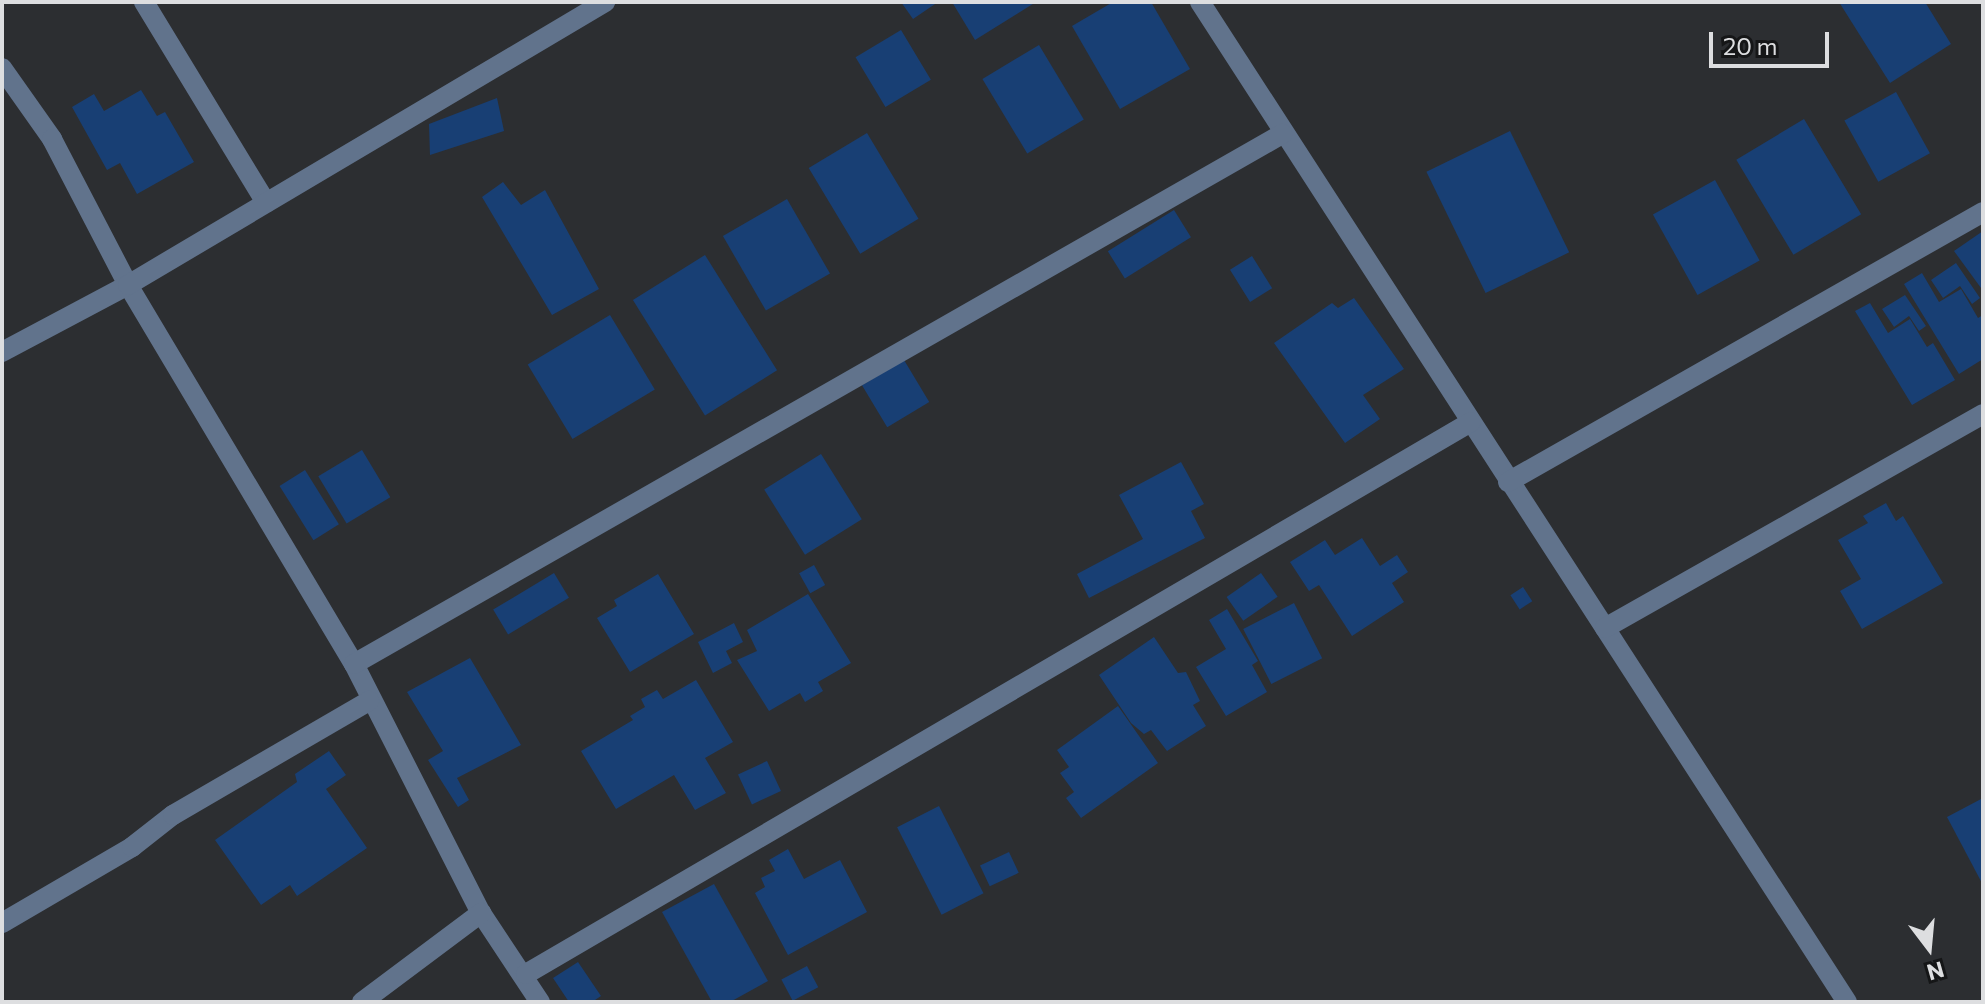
<!DOCTYPE html>
<style>
body{margin:0}
#map{position:relative;width:1985px;height:1004px;overflow:hidden;background:#2c2e31;font-family:Commissioner,sans-serif}
div>[style]{position:absolute}
.building>*{inset:0;background:#183f74;transform-origin:0 0}
.minor>*{height:20px;margin:-10px;padding:0 10px;transform-origin:10px;border-radius:10px;background:#61738c}
span{translate:-50% -50%;white-space:nowrap;text-align:center;line-height:1.15;-webkit-text-stroke:8px #151617;paint-order:stroke}
.frame{position:absolute;inset:0;border:4px solid #dddee0;pointer-events:none}
.north{position:absolute;left:1889px;top:908px;width:80px;height:80px;-webkit-text-stroke:6px #151617;paint-order:stroke;rotate:164deg;font-size:22px;font-weight:700;line-height:32px;text-align:center;color:#dddee0}
.north::after{content:'';display:block;margin:auto;width:28px;height:36px;background:#dddee0;clip-path:polygon(50% 0,100% 100%,50% 72%,0 100%)}
.scale{position:absolute;left:1709px;top:32px;width:120px;height:36px;box-sizing:border-box;border:4px solid #dddee0;border-top:0;padding-left:10px;font-size:24px;line-height:28px;white-space:nowrap;color:#dddee0;-webkit-text-stroke:6px #151617;paint-order:stroke}
</style>
<div id="map">
<div class="building">
<i style="clip-path:polygon(901px 2px,938px 2px,913px 19px)"></i>
<i style="clip-path:polygon(952px 2px,1036px 2px,975px 40px)"></i>
<i style="clip-path:polygon(1113px 2px,1151px 2px,1190px 69px,1120px 109px,1072px 26px)"></i>
<i style="clip-path:polygon(1839px 2px,1925px 2px,1951px 44px,1890px 83px)"></i>
<i style="left:901px;top:30px;width:58px;height:53px;rotate:59deg"></i>
<i style="left:1039px;top:45px;width:87px;height:66px;rotate:59deg"></i>
<i style="clip-path:polygon(141px 90px,157px 116px,165px 112px,194px 162px,137px 194px,120px 163px,107px 170px,72px 107px,94px 94px,104px 111px)"></i>
<i style="left:1896px;top:92px;width:70px;height:59px;rotate:61deg"></i>
<i style="clip-path:polygon(497px 98px,504px 131px,430px 155px,429px 124px)"></i>
<i style="left:1804px;top:119px;width:111px;height:79px;rotate:59deg"></i>
<i style="left:1510px;top:131px;width:135px;height:93px;rotate:64deg"></i>
<i style="left:867px;top:133px;width:100px;height:68px;rotate:59deg"></i>
<i style="left:1715px;top:180px;width:92px;height:71px;rotate:61deg"></i>
<i style="clip-path:polygon(503px 182px,521px 205px,545px 190px,599px 289px,552px 315px,482px 197px)"></i>
<i style="left:787px;top:199px;width:86px;height:74px;rotate:60deg"></i>
<i style="left:1174px;top:210px;width:32px;height:78px;rotate:58deg"></i>
<i style="clip-path:polygon(1983px 231px,1983px 286px,1981px 288px,1954px 251px)"></i>
<i style="left:705px;top:255px;width:136px;height:85px;rotate:58deg"></i>
<i style="left:1252px;top:256px;width:38px;height:26px;rotate:58deg"></i>
<i style="clip-path:polygon(1956px 263px,1980px 298px,1972px 304px,1960px 286px,1943px 298px,1931px 280px)"></i>
<i style="clip-path:polygon(1922px 273px,1939px 302px,1961px 289px,1978px 318px,1983px 315px,1983px 359px,1959px 374px,1904px 284px)"></i>
<i style="clip-path:polygon(1905px 295px,1926px 326px,1919px 331px,1909px 316px,1894px 327px,1882px 309px)"></i>
<i style="clip-path:polygon(1354px 298px,1404px 369px,1363px 395px,1380px 419px,1345px 443px,1274px 343px,1332px 303px,1338px 308px)"></i>
<i style="clip-path:polygon(1870px 303px,1888px 333px,1910px 319px,1927px 347px,1933px 343px,1955px 380px,1912px 405px,1855px 311px)"></i>
<i style="left:610px;top:315px;width:87px;height:96px;rotate:59deg"></i>
<i style="left:904px;top:360px;width:49px;height:49px;rotate:59deg"></i>
<i style="left:362px;top:450px;width:55px;height:51px;rotate:59deg"></i>
<i style="left:821px;top:454px;width:77px;height:67px;rotate:58deg"></i>
<i style="clip-path:polygon(1181px 462px,1204px 504px,1191px 511px,1205px 538px,1089px 598px,1077px 574px,1143px 539px,1119px 495px)"></i>
<i style="left:305px;top:470px;width:64px;height:30px;rotate:58deg"></i>
<i style="clip-path:polygon(1886px 503px,1896px 521px,1903px 516px,1943px 583px,1862px 629px,1840px 591px,1861px 579px,1838px 540px,1868px 523px,1863px 516px)"></i>
<i style="clip-path:polygon(1362px 538px,1380px 566px,1397px 555px,1408px 572px,1392px 583px,1404px 602px,1352px 636px,1319px 585px,1309px 591px,1290px 562px,1325px 540px,1335px 555px)"></i>
<i style="left:814px;top:565px;width:23px;height:17px;rotate:61deg"></i>
<i style="left:554px;top:573px;width:29px;height:71px;rotate:59deg"></i>
<i style="left:1261px;top:573px;width:29px;height:42px;rotate:55deg"></i>
<i style="clip-path:polygon(658px 574px,694px 634px,630px 672px,597px 618px,617px 606px,614px 600px)"></i>
<i style="left:1523px;top:587px;width:17px;height:15px;rotate:57deg"></i>
<i style="clip-path:polygon(808px 594px,851px 663px,818px 682px,823px 691px,805px 702px,800px 693px,769px 711px,737px 660px,757px 651px,747px 630px)"></i>
<i style="left:1294px;top:603px;width:62px;height:57px;rotate:63deg"></i>
<i style="clip-path:polygon(1227px 609px,1258px 661px,1252px 665px,1267px 692px,1226px 716px,1196px 667px,1226px 649px,1209px 620px)"></i>
<i style="clip-path:polygon(734px 623px,743px 642px,726px 651px,732px 663px,713px 673px,698px 642px)"></i>
<i style="clip-path:polygon(1154px 637px,1178px 673px,1186px 672px,1200px 701px,1193px 705px,1206px 726px,1167px 751px,1151px 730px,1144px 734px,1131px 723px,1099px 675px)"></i>
<i style="clip-path:polygon(470px 658px,521px 745px,457px 778px,469px 800px,458px 807px,428px 760px,443px 751px,407px 692px)"></i>
<i style="clip-path:polygon(696px 680px,733px 742px,705px 758px,726px 793px,695px 810px,674px 775px,616px 809px,581px 751px,633px 720px,630px 716px,645px 707px,641px 699px,657px 690px,663px 699px)"></i>
<i style="clip-path:polygon(1118px 706px,1158px 763px,1081px 818px,1066px 798px,1074px 792px,1060px 773px,1069px 767px,1057px 750px)"></i>
<i style="clip-path:polygon(329px 751px,346px 775px,326px 789px,367px 848px,297px 896px,290px 885px,261px 905px,215px 840px,297px 782px,295px 774px)"></i>
<i style="left:767px;top:761px;width:33px;height:32px;rotate:65deg"></i>
<i style="clip-path:polygon(1983px 798px,1983px 885px,1947px 817px)"></i>
<i style="left:939px;top:806px;width:98px;height:47px;rotate:63deg"></i>
<i style="clip-path:polygon(788px 849px,804px 879px,840px 860px,867px 912px,788px 955px,755px 893px,765px 887px,761px 878px,775px 871px,769px 860px)"></i>
<i style="left:1009px;top:852px;width:23px;height:32px;rotate:65deg"></i>
<i style="clip-path:polygon(714px 884px,768px 981px,730px 1002px,712px 1002px,662px 912px)"></i>
<i style="clip-path:polygon(578px 962px,601px 996px,592px 1002px,569px 1002px,553px 978px)"></i>
<i style="left:807px;top:966px;width:24px;height:29px;rotate:62deg"></i>
</div>
<div class="minor">
<i style="left:144px;top:2px;width:235px;rotate:58.7deg"></i>
<i style="left:1200px;top:2px;width:1191px;rotate:57.1deg"></i>
<i style="left:2px;top:68px;width:87px;rotate:54.8deg"></i>
<i style="left:52px;top:139px;width:165px;rotate:62.5deg"></i>
<i style="left:128px;top:285px;width:441px;rotate:59.2deg"></i>
<i style="left:354px;top:664px;width:280px;rotate:63deg"></i>
<i style="left:481px;top:913px;width:107px;rotate:56.5deg"></i>
<i style="left:2px;top:352px;width:143px;rotate:-28deg"></i>
<i style="left:128px;top:285px;width:555px;rotate:-30.68deg"></i>
<i style="left:1508px;top:482px;width:546px;rotate:-29.61deg"></i>
<i style="left:1605px;top:628px;width:434px;rotate:-29.5deg"></i>
<i style="left:354px;top:664px;width:1069px;rotate:-29.73deg"></i>
<i style="left:2px;top:923px;width:151px;rotate:-30.3deg"></i>
<i style="left:132px;top:847px;width:52px;rotate:-38deg"></i>
<i style="left:173px;top:815px;width:227px;rotate:-30.2deg"></i>
<i style="left:526px;top:974px;width:1094px;rotate:-30.29deg"></i>
<i style="left:362px;top:1002px;width:149px;rotate:-36.8deg"></i>
</div>
<div class="frame"></div>
<div class="north">N</div>
<div class="scale">20 m</div>
</div>
